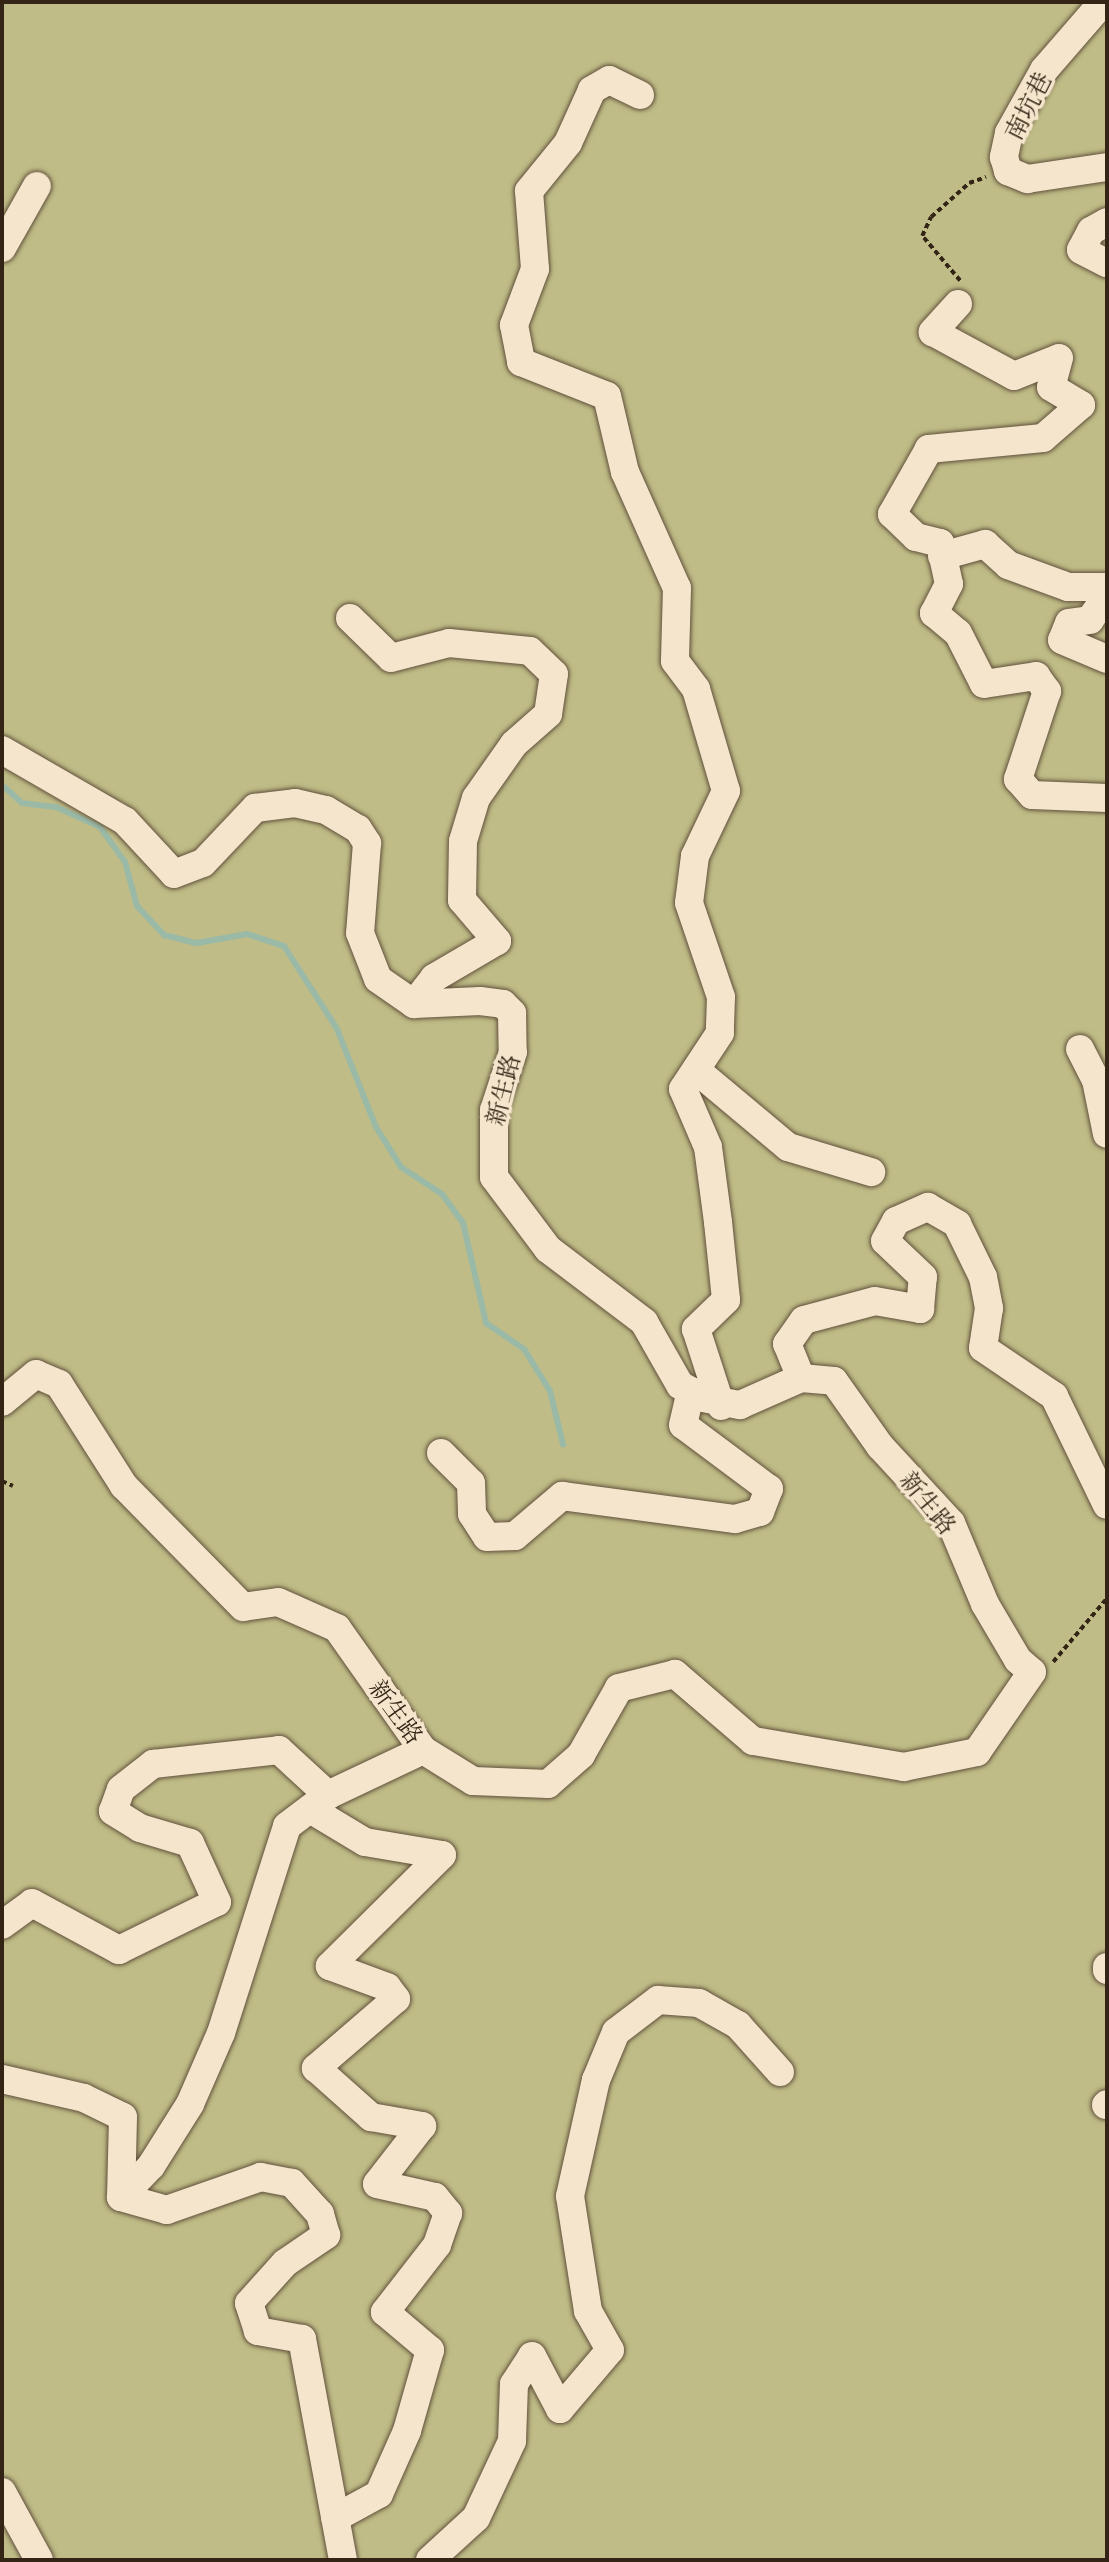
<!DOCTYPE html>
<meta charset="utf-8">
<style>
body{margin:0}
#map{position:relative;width:1109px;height:2562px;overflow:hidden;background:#eed7b1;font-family:"EB Garamond","Noto Serif TC",serif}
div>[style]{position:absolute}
.green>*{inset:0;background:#bfbc87;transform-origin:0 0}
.stream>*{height:6px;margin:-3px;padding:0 3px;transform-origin:3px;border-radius:3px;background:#9abaa7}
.path>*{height:3.5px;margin-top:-1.75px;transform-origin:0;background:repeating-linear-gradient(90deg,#332415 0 5px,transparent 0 8.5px)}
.roads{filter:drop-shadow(0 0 2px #62513c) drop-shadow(0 0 2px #62513c)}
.minor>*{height:28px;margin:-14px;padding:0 14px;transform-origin:14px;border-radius:14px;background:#f4e5cc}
span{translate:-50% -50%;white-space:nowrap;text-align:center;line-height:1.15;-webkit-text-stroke:7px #f4e5cc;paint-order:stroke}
.street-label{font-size:24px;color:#332415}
.frame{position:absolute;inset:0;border:4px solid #332415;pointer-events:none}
</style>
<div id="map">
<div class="green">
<i style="left:2px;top:2px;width:1105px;height:2558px"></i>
</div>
<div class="stream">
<i style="left:2px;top:785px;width:27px;rotate:42deg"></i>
<i style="left:22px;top:803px;width:34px;rotate:7deg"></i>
<i style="left:56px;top:807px;width:48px;rotate:24.4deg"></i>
<i style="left:100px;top:827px;width:43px;rotate:54.5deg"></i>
<i style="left:125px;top:862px;width:46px;rotate:74.7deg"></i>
<i style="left:137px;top:906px;width:40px;rotate:47deg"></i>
<i style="left:164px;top:935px;width:34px;rotate:14deg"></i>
<i style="left:197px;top:943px;width:51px;rotate:-10.2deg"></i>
<i style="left:247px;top:934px;width:39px;rotate:18deg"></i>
<i style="left:284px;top:946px;width:98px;rotate:57.4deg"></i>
<i style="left:337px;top:1029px;width:105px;rotate:68.3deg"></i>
<i style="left:376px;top:1127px;width:47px;rotate:58deg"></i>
<i style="left:401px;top:1167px;width:49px;rotate:33.4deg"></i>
<i style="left:442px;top:1194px;width:36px;rotate:54deg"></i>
<i style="left:463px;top:1223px;width:103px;rotate:77deg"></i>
<i style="left:486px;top:1323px;width:46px;rotate:34.4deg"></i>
<i style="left:524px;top:1349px;width:49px;rotate:58.2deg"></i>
<i style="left:550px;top:1391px;width:55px;rotate:76.2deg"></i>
</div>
<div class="path">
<i style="left:960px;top:281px;width:59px;rotate:-130.2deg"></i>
<i style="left:922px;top:236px;width:21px;rotate:-65deg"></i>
<i style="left:931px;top:217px;width:51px;rotate:-41.8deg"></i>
<i style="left:969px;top:183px;width:18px;rotate:-19deg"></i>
<i style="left:2px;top:1481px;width:12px;rotate:24deg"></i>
<i style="left:1053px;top:1662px;width:84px;rotate:-49.8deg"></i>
</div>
<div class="roads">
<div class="minor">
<i style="left:1103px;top:2px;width:90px;rotate:130.9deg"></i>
<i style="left:1044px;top:70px;width:72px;rotate:119.1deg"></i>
<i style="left:1009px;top:133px;width:25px;rotate:102deg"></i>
<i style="left:1004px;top:157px;width:15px;rotate:74deg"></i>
<i style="left:1008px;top:171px;width:21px;rotate:23deg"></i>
<i style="left:1027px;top:179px;width:81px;rotate:-8.5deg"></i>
<i style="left:640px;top:95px;width:34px;rotate:-154deg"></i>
<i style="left:609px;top:80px;width:20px;rotate:150deg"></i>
<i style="left:592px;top:90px;width:58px;rotate:114.4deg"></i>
<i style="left:568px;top:143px;width:62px;rotate:129.1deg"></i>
<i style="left:529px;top:191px;width:78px;rotate:85.6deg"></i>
<i style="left:535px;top:269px;width:60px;rotate:110.6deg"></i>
<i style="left:514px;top:325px;width:38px;rotate:79deg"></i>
<i style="left:521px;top:362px;width:92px;rotate:21.6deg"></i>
<i style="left:607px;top:396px;width:78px;rotate:76.7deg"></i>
<i style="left:625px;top:472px;width:127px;rotate:65.9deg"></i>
<i style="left:677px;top:588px;width:73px;rotate:91.6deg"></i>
<i style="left:675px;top:661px;width:35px;rotate:53deg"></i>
<i style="left:696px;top:689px;width:106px;rotate:73.6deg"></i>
<i style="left:726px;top:791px;width:72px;rotate:115.5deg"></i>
<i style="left:695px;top:856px;width:47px;rotate:97.3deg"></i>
<i style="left:689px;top:903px;width:99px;rotate:71.2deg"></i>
<i style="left:721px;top:997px;width:36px;rotate:92deg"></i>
<i style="left:720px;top:1033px;width:67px;rotate:123.5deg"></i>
<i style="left:683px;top:1089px;width:63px;rotate:66.7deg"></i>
<i style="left:708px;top:1147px;width:76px;rotate:82.4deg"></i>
<i style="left:718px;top:1222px;width:78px;rotate:84.1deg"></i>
<i style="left:726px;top:1300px;width:42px;rotate:136deg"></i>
<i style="left:696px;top:1329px;width:81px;rotate:72deg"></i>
<i style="left:1107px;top:222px;width:18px;rotate:151deg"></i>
<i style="left:1091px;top:231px;width:21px;rotate:118deg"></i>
<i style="left:1081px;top:250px;width:29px;rotate:27deg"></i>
<i style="left:2px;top:248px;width:71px;rotate:-60.6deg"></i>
<i style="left:958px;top:304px;width:38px;rotate:132deg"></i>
<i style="left:933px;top:332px;width:92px;rotate:28.5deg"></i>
<i style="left:1014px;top:376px;width:48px;rotate:-21.8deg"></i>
<i style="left:1059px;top:358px;width:30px;rotate:105deg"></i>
<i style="left:1051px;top:387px;width:35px;rotate:31deg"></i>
<i style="left:1081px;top:405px;width:50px;rotate:139deg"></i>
<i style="left:1043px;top:438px;width:115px;rotate:174.5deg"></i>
<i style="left:929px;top:449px;width:75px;rotate:119.6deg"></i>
<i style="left:892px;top:514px;width:33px;rotate:44deg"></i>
<i style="left:916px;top:537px;width:25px;rotate:14deg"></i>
<i style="left:940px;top:543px;width:42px;rotate:77.6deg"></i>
<i style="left:949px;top:584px;width:33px;rotate:117deg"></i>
<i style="left:934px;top:613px;width:31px;rotate:40deg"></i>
<i style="left:958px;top:633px;width:57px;rotate:63deg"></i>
<i style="left:984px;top:684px;width:53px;rotate:-8.7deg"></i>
<i style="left:1036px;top:676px;width:19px;rotate:54deg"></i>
<i style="left:1047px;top:691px;width:93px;rotate:108.2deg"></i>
<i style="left:1018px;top:779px;width:21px;rotate:49deg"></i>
<i style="left:1032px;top:795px;width:75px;rotate:2.3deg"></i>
<i style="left:942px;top:556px;width:45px;rotate:-15.6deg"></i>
<i style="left:985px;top:544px;width:31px;rotate:42deg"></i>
<i style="left:1008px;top:565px;width:64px;rotate:20.1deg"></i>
<i style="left:1068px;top:587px;width:35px"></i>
<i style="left:1103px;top:587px;width:17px;rotate:97deg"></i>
<i style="left:1101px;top:604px;width:19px;rotate:125deg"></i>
<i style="left:1090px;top:620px;width:21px;rotate:172deg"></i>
<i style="left:1069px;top:623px;width:18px;rotate:112deg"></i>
<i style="left:1062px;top:640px;width:49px;rotate:22.9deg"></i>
<i style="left:350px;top:618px;width:57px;rotate:44.3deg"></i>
<i style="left:391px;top:658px;width:60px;rotate:-14.5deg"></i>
<i style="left:449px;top:643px;width:81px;rotate:5.6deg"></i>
<i style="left:530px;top:651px;width:33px;rotate:44deg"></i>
<i style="left:554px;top:674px;width:40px;rotate:98.5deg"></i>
<i style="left:548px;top:714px;width:45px;rotate:138.6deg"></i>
<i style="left:514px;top:744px;width:66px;rotate:125.1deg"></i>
<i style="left:476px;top:798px;width:45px;rotate:106.8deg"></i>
<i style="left:463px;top:841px;width:59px;rotate:91deg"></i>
<i style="left:462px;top:900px;width:54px;rotate:49.5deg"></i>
<i style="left:497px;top:941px;width:73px;rotate:149.6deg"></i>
<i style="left:434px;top:978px;width:33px;rotate:128deg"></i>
<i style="left:2px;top:750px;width:142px;rotate:30deg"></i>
<i style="left:125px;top:821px;width:72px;rotate:47.2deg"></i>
<i style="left:174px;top:874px;width:31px;rotate:-21deg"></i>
<i style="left:203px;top:863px;width:76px;rotate:-46.6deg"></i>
<i style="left:255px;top:808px;width:40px;rotate:-7.1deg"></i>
<i style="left:295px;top:803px;width:32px;rotate:13deg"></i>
<i style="left:326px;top:810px;width:37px;rotate:31deg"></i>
<i style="left:358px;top:829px;width:17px;rotate:57deg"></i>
<i style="left:367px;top:843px;width:90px;rotate:94.4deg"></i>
<i style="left:360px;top:933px;width:49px;rotate:68.6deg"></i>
<i style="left:378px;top:979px;width:44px;rotate:34.8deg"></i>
<i style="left:414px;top:1004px;width:66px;rotate:-2.6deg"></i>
<i style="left:480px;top:1001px;width:23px;rotate:7deg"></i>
<i style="left:503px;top:1004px;width:13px;rotate:45deg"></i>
<i style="left:512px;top:1013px;width:39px;rotate:89deg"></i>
<i style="left:513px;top:1052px;width:61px;rotate:108.1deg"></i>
<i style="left:494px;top:1110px;width:67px;rotate:90deg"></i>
<i style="left:494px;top:1177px;width:90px;rotate:53.1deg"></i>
<i style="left:548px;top:1249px;width:121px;rotate:37.2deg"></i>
<i style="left:644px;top:1322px;width:73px;rotate:60.3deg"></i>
<i style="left:680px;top:1385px;width:26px;rotate:29deg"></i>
<i style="left:703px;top:1398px;width:38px;rotate:11deg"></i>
<i style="left:740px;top:1405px;width:67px;rotate:-23.9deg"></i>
<i style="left:801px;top:1378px;width:33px;rotate:5deg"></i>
<i style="left:834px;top:1381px;width:80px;rotate:54.7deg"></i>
<i style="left:880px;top:1446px;width:105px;rotate:47.3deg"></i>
<i style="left:951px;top:1523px;width:88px;rotate:67.2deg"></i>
<i style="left:985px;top:1604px;width:65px;rotate:59.5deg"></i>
<i style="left:1018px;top:1660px;width:18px;rotate:41deg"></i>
<i style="left:1032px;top:1672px;width:97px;rotate:124.5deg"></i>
<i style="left:977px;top:1752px;width:75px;rotate:168.4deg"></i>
<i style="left:904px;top:1767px;width:153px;rotate:-170.2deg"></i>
<i style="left:753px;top:1741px;width:103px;rotate:-139.3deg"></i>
<i style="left:675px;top:1674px;width:58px;rotate:166deg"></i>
<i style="left:619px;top:1688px;width:77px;rotate:119.6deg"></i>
<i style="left:581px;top:1755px;width:44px;rotate:138.7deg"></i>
<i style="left:548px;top:1784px;width:75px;rotate:-177.7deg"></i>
<i style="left:473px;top:1781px;width:59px;rotate:-148.2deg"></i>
<i style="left:423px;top:1750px;width:149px;rotate:-125.2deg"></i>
<i style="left:337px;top:1628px;width:64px;rotate:-156.2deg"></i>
<i style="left:278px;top:1602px;width:35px;rotate:172deg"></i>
<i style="left:243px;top:1607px;width:170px;rotate:-134.5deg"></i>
<i style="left:124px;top:1486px;width:121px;rotate:-122.5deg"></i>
<i style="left:59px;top:1384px;width:25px;rotate:-157deg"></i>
<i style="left:36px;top:1374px;width:44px;rotate:140.5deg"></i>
<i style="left:1080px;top:1049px;width:35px;rotate:63deg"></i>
<i style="left:1096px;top:1080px;width:55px;rotate:78.5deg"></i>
<i style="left:696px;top:1070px;width:120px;rotate:39.9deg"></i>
<i style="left:788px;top:1147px;width:87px;rotate:16.8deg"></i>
<i style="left:801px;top:1378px;width:37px;rotate:-112deg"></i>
<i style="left:787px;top:1344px;width:29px;rotate:-55deg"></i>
<i style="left:804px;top:1320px;width:73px;rotate:-15deg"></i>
<i style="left:875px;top:1301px;width:46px;rotate:10.1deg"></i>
<i style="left:920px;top:1309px;width:32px;rotate:-85deg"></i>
<i style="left:923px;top:1277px;width:52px;rotate:-136.5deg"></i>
<i style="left:885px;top:1241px;width:23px;rotate:-61deg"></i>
<i style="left:896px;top:1221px;width:35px;rotate:-24deg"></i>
<i style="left:928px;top:1207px;width:34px;rotate:30deg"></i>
<i style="left:957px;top:1224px;width:59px;rotate:63.9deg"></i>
<i style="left:983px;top:1277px;width:32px;rotate:79deg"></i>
<i style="left:989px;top:1308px;width:40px;rotate:98.5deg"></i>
<i style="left:983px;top:1348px;width:86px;rotate:34.1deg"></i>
<i style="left:1054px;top:1396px;width:121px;rotate:64.1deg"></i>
<i style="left:441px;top:1453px;width:42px;rotate:45deg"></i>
<i style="left:471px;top:1483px;width:31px;rotate:88deg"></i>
<i style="left:472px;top:1514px;width:27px;rotate:57deg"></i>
<i style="left:487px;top:1537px;width:28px;rotate:-2deg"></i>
<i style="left:515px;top:1536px;width:62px;rotate:-40.4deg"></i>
<i style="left:562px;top:1496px;width:175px;rotate:7.6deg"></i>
<i style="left:735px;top:1519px;width:26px;rotate:-16deg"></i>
<i style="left:760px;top:1512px;width:25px;rotate:-69deg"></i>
<i style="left:769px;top:1489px;width:107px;rotate:-143.3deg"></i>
<i style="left:683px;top:1425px;width:35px;rotate:-77deg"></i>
<i style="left:310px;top:1809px;width:64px;rotate:31deg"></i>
<i style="left:365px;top:1842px;width:78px;rotate:9.6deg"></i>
<i style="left:442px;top:1855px;width:158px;rotate:135.3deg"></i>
<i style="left:330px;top:1966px;width:61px;rotate:20.2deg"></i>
<i style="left:387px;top:1987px;width:15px;rotate:53deg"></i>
<i style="left:396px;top:1999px;width:106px;rotate:139.2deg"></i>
<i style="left:316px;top:2068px;width:74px;rotate:41.7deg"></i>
<i style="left:371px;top:2117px;width:52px;rotate:10deg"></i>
<i style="left:422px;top:2126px;width:73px;rotate:127.8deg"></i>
<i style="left:377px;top:2184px;width:59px;rotate:12.6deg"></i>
<i style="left:435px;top:2197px;width:21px;rotate:51deg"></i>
<i style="left:448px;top:2213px;width:34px;rotate:109deg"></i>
<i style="left:437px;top:2245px;width:85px;rotate:127.8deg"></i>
<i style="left:385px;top:2312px;width:59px;rotate:40.2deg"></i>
<i style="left:430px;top:2350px;width:84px;rotate:105.9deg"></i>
<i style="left:407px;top:2431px;width:69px;rotate:114deg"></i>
<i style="left:379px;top:2494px;width:50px;rotate:151.4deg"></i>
<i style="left:2px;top:1925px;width:37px;rotate:-36deg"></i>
<i style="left:32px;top:1903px;width:99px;rotate:28.4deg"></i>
<i style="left:119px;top:1950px;width:109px;rotate:-26.1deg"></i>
<i style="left:217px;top:1902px;width:65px;rotate:-114.6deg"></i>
<i style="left:190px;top:1843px;width:52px;rotate:-163.3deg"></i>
<i style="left:140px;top:1828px;width:32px;rotate:-148deg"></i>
<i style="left:113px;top:1811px;width:23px;rotate:-70deg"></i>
<i style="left:121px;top:1789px;width:41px;rotate:-38deg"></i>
<i style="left:153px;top:1764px;width:127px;rotate:-6.3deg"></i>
<i style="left:279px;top:1750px;width:67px;rotate:42.6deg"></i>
<i style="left:1107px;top:1967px;width:3px;rotate:90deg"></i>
<i style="left:2px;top:2079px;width:84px;rotate:13deg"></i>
<i style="left:84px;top:2098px;width:43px;rotate:26deg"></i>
<i style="left:123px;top:2117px;width:80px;rotate:91.4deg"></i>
<i style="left:1106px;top:2105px;width:1px;rotate:-45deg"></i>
<i style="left:2px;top:2492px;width:77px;rotate:61.4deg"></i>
<i style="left:343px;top:2560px;width:225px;rotate:-100.5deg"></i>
<i style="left:302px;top:2339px;width:45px;rotate:-169.7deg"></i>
<i style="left:258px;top:2331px;width:29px;rotate:-108deg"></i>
<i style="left:249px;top:2303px;width:54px;rotate:-48deg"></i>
<i style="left:285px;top:2263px;width:50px;rotate:-34.3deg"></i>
<i style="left:326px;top:2235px;width:22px;rotate:-106deg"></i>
<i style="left:320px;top:2214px;width:42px;rotate:-132.1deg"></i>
<i style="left:292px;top:2183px;width:32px;rotate:-169deg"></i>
<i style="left:261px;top:2177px;width:100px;rotate:160.7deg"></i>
<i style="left:167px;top:2210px;width:48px;rotate:-164.2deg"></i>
<i style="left:121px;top:2197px;width:43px;rotate:-45.9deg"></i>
<i style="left:151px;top:2166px;width:73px;rotate:-57.8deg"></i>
<i style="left:190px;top:2104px;width:77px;rotate:-66.4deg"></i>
<i style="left:221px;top:2033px;width:217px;rotate:-72.3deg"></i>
<i style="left:287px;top:1826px;width:51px;rotate:-37.1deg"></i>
<i style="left:328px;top:1795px;width:105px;rotate:-25.3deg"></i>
<i style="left:430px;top:2560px;width:62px;rotate:-42.4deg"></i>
<i style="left:476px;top:2518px;width:85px;rotate:-64.9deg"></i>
<i style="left:512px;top:2441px;width:57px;rotate:-88deg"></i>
<i style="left:514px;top:2384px;width:33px;rotate:-57deg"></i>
<i style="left:532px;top:2356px;width:60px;rotate:62.2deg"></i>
<i style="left:560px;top:2409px;width:77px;rotate:-49.7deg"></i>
<i style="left:610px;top:2350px;width:45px;rotate:-119.4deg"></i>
<i style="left:588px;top:2311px;width:116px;rotate:-98.9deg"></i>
<i style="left:570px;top:2196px;width:119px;rotate:-77.4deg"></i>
<i style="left:596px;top:2080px;width:52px;rotate:-67.4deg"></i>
<i style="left:616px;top:2032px;width:53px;rotate:-37.3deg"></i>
<i style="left:658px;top:2000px;width:41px;rotate:4.2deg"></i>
<i style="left:699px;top:2003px;width:45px;rotate:29.4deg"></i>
<i style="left:738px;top:2025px;width:63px;rotate:48.2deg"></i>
</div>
</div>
<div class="street-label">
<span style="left:1028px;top:106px;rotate:-63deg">南坑巷</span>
<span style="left:503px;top:1090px;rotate:-76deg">新生路</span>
<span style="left:928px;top:1503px;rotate:51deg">新生路</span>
<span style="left:396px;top:1712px;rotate:54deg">新生路</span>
</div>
<div class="frame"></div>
</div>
